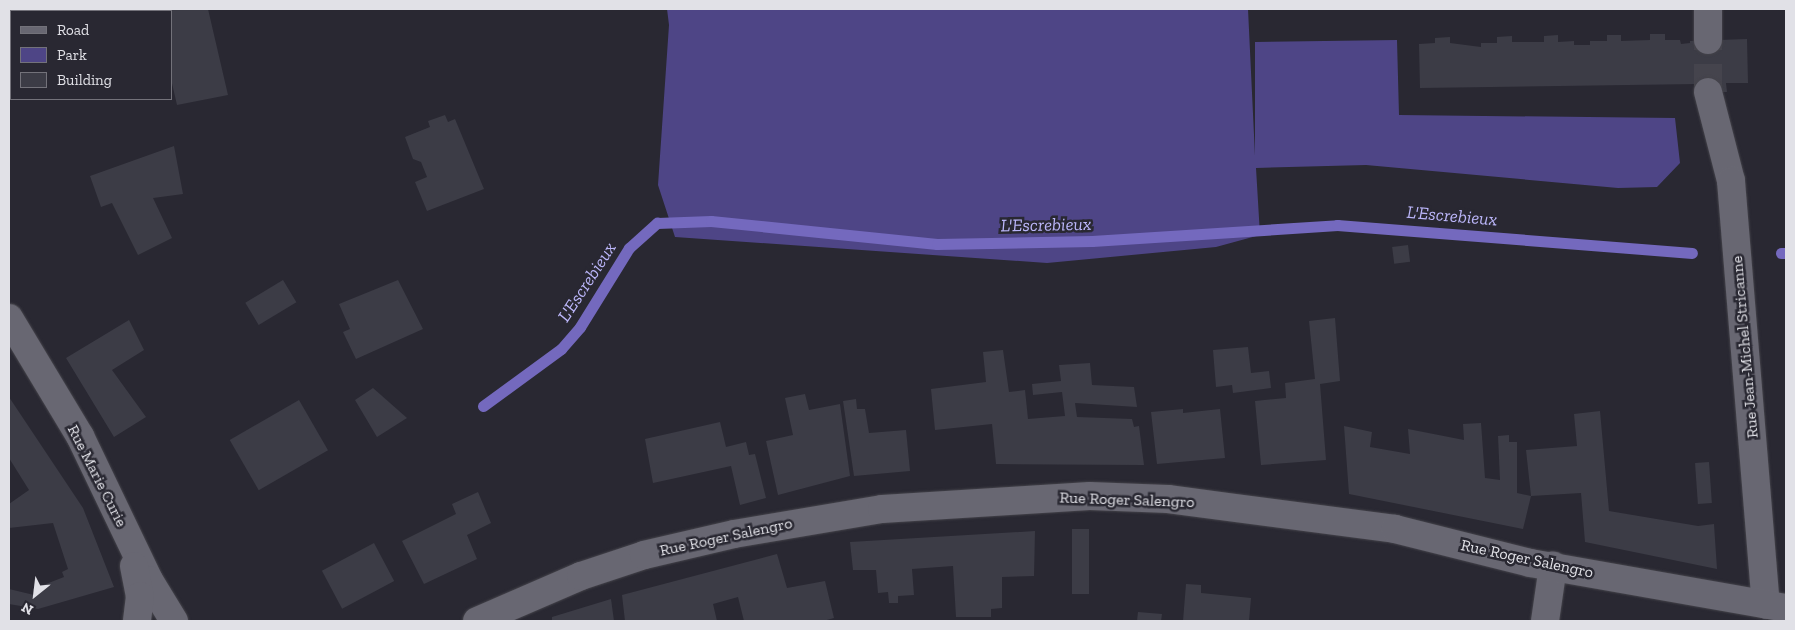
<!DOCTYPE html>
<style>
body{margin:0}
#map{position:relative;width:1795px;height:630px;overflow:hidden;background:#292832;font-family:"Zilla Slab",serif}
div>[style]{position:absolute}
.green>*{inset:0;background:#4e4586}
.stream>*{height:11px;margin:-5.5px;padding:0 5.5px;transform-origin:5.5px;border-radius:5.5px;background:#7469be}
.building>*{inset:0;background:#3c3c46;transform-origin:0 0}
.minor-tunnel>*{height:28px;margin-top:-14px;transform-origin:0;background:repeating-linear-gradient(90deg,#45444d 0 28px,transparent 0 42px)}
.roads{filter:drop-shadow(0 0 1px #44434a) drop-shadow(0 0 1px #44434a)}
.minor>*{height:28px;margin:-14px;padding:0 14px;transform-origin:14px;border-radius:14px;background:#686772}
.tertiary>*{height:28px;margin:-14px;padding:0 14px;transform-origin:14px;border-radius:14px;background:#686772}
span{translate:-50% -50%;white-space:nowrap;text-align:center;line-height:1.15;-webkit-text-stroke:5px #292832;paint-order:stroke}
.street-label{font-size:16px;color:#e1e1e7}
.water-label{font-size:18px;color:#bbb6f9;font-style:italic}
.frame{position:absolute;inset:0;border:10px solid #e1e1e7;pointer-events:none}
.legend{position:absolute;left:10px;top:10px;width:162px;height:90px;box-sizing:border-box;background:#292832;border:1px solid #73727a;margin:0;padding:6px 9px;list-style:none;font-size:15px;color:#e1e1e7}
.legend li{display:flex;align-items:center;gap:10px;height:25px}
.legend b{width:25px;border:1px solid #73727a}
.north{position:absolute;left:10px;top:570px;width:50px;height:50px;-webkit-text-stroke:4px #292832;paint-order:stroke;rotate:209deg;font-size:14px;font-weight:700;line-height:20px;text-align:center;color:#e1e1e7}
.north::after{content:'';display:block;margin:auto;width:18px;height:22px;background:#e1e1e7;clip-path:polygon(50% 0,100% 100%,50% 72%,0 100%)}
</style>
<div id="map">
<div class="green">
<i style="clip-path:polygon(667px 9px,1248px 9px,1255px 156px,1255px 42px,1397px 40px,1399px 115px,1675px 118px,1680px 163px,1657px 187px,1618px 188px,1366px 165px,1256px 168px,1260px 235px,1216px 247px,1047px 263px,675px 237px,658px 185px,669px 25px)"></i>
</div>
<div class="stream">
<i style="left:1781px;top:253px;width:5px"></i>
<i style="left:483px;top:406px;width:97px;rotate:-36.2deg"></i>
<i style="left:561px;top:349px;width:29px;rotate:-49deg"></i>
<i style="left:580px;top:327px;width:93px;rotate:-58.2deg"></i>
<i style="left:629px;top:248px;width:38px;rotate:-42deg"></i>
<i style="left:657px;top:223px;width:54px;rotate:-2.1deg"></i>
<i style="left:711px;top:221px;width:227px;rotate:5.8deg"></i>
<i style="left:937px;top:244px;width:155px;rotate:-1.1deg"></i>
<i style="left:1092px;top:241px;width:246px;rotate:-3.7deg"></i>
<i style="left:1337px;top:225px;width:356px;rotate:4.5deg"></i>
</div>
<div class="building">
<i style="clip-path:polygon(155px 9px,208px 9px,228px 95px,177px 105px,171px 79px,171px 11px)"></i>
<i style="clip-path:polygon(1650px 34px,1665px 34px,1665px 40px,1680px 40px,1681px 44px,1690px 43px,1690px 41px,1747px 39px,1748px 83px,1726px 83px,1727px 92px,1698px 92px,1697px 84px,1420px 88px,1419px 44px,1435px 43px,1435px 38px,1450px 37px,1450px 43px,1481px 47px,1481px 43px,1497px 43px,1497px 37px,1512px 36px,1512px 42px,1544px 42px,1544px 36px,1558px 35px,1558px 42px,1574px 41px,1574px 45px,1590px 45px,1590px 41px,1607px 41px,1607px 35px,1621px 35px,1621px 41px,1650px 40px)"></i>
<i style="clip-path:polygon(445px 115px,448px 122px,455px 119px,484px 189px,427px 211px,415px 182px,427px 177px,421px 162px,413px 159px,405px 137px,430px 127px,428px 121px)"></i>
<i style="clip-path:polygon(174px 146px,183px 194px,153px 198px,172px 238px,138px 255px,112px 203px,101px 207px,90px 176px)"></i>
<i style="left:1408px;top:245px;width:17px;height:16px;rotate:83deg"></i>
<i style="left:283px;top:280px;width:26px;height:44px;rotate:59deg"></i>
<i style="clip-path:polygon(398px 280px,423px 329px,356px 359px,343px 332px,350px 329px,339px 304px)"></i>
<i style="clip-path:polygon(1335px 318px,1340px 381px,1320px 384px,1326px 460px,1261px 465px,1255px 401px,1286px 398px,1285px 383px,1315px 379px,1309px 321px)"></i>
<i style="clip-path:polygon(129px 320px,144px 350px,112px 370px,146px 417px,114px 437px,66px 358px)"></i>
<i style="clip-path:polygon(1248px 347px,1251px 373px,1269px 371px,1271px 388px,1233px 393px,1232px 385px,1216px 387px,1213px 350px)"></i>
<i style="clip-path:polygon(1003px 350px,1009px 392px,1025px 390px,1028px 419px,1065px 416px,1062px 392px,1033px 395px,1032px 384px,1061px 381px,1059px 365px,1090px 363px,1092px 385px,1134px 387px,1137px 407px,1075px 403px,1077px 417px,1132px 419px,1134px 427px,1139px 426px,1144px 465px,996px 464px,992px 424px,935px 430px,931px 389px,986px 382px,983px 352px)"></i>
<i style="clip-path:polygon(373px 388px,407px 418px,377px 437px,355px 400px)"></i>
<i style="clip-path:polygon(805px 394px,809px 410px,840px 404px,850px 476px,778px 495px,766px 441px,793px 435px,785px 398px)"></i>
<i style="clip-path:polygon(9px 397px,83px 508px,114px 587px,38px 609px,9px 604px,9px 589px,34px 595px,33px 589px,64px 577px,62px 572px,68px 569px,53px 523px,9px 528px,9px 504px,29px 490px,9px 458px)"></i>
<i style="clip-path:polygon(856px 399px,857px 409px,865px 409px,869px 433px,906px 430px,910px 471px,854px 476px,843px 401px)"></i>
<i style="left:299px;top:400px;width:58px;height:80px;rotate:60deg"></i>
<i style="clip-path:polygon(1183px 409px,1183px 413px,1220px 409px,1225px 458px,1157px 464px,1151px 412px)"></i>
<i style="clip-path:polygon(1600px 411px,1609px 511px,1698px 526px,1714px 524px,1717px 569px,1585px 542px,1581px 493px,1531px 496px,1526px 450px,1577px 446px,1574px 414px)"></i>
<i style="clip-path:polygon(720px 422px,726px 447px,746px 442px,749px 455px,755px 454px,766px 498px,740px 505px,731px 466px,653px 483px,645px 439px)"></i>
<i style="clip-path:polygon(1481px 423px,1485px 478px,1500px 480px,1498px 436px,1509px 435px,1509px 442px,1517px 442px,1517px 493px,1531px 496px,1523px 529px,1349px 494px,1344px 426px,1372px 432px,1370px 447px,1410px 454px,1408px 429px,1464px 440px,1463px 424px)"></i>
<i style="left:1709px;top:462px;width:41px;height:14px;rotate:86deg"></i>
<i style="clip-path:polygon(478px 492px,491px 523px,467px 535px,477px 559px,424px 584px,402px 541px,456px 514px,452px 504px)"></i>
<i style="left:1072px;top:529px;width:17px;height:65px"></i>
<i style="clip-path:polygon(1035px 531px,1034px 576px,1002px 577px,1002px 608px,991px 609px,991px 617px,956px 617px,953px 566px,912px 569px,914px 595px,898px 596px,898px 603px,889px 603px,888px 592px,878px 593px,876px 570px,853px 570px,850px 542px)"></i>
<i style="left:374px;top:543px;width:43px;height:59px;rotate:62deg"></i>
<i style="clip-path:polygon(777px 554px,787px 588px,825px 581px,834px 618px,823px 621px,744px 621px,738px 597px,713px 604px,717px 621px,625px 621px,622px 595px)"></i>
<i style="clip-path:polygon(1186px 584px,1201px 585px,1201px 593px,1251px 598px,1249px 621px,1183px 621px)"></i>
<i style="clip-path:polygon(611px 599px,614px 621px,552px 621px,552px 617px)"></i>
<i style="clip-path:polygon(1138px 612px,1162px 614px,1161px 621px,1137px 621px)"></i>
</div>
<div class="minor-tunnel">
<i style="left:1708px;top:92px;width:52px;rotate:-90deg"></i>
</div>
<div class="roads">
<div class="minor">
<i style="left:1708px;top:9px;width:31px;rotate:90deg"></i>
<i style="left:1708px;top:92px;width:92px;rotate:75.5deg"></i>
<i style="left:1731px;top:181px;width:425px;rotate:85.3deg"></i>
<i style="left:1545px;top:621px;width:56px;rotate:-81.7deg"></i>
</div>
<div class="tertiary">
<i style="left:9px;top:318px;width:138px;rotate:59deg"></i>
<i style="left:80px;top:436px;width:160px;rotate:64.4deg"></i>
<i style="left:149px;top:580px;width:48px;rotate:58.6deg"></i>
<i style="left:134px;top:566px;width:31px;rotate:79deg"></i>
<i style="left:140px;top:596px;width:25px;rotate:97deg"></i>
<i style="left:477px;top:621px;width:113px;rotate:-23.4deg"></i>
<i style="left:581px;top:576px;width:66px;rotate:-18.4deg"></i>
<i style="left:644px;top:555px;width:92px;rotate:-13.1deg"></i>
<i style="left:734px;top:534px;width:150px;rotate:-9.6deg"></i>
<i style="left:882px;top:509px;width:208px;rotate:-3.6deg"></i>
<i style="left:1090px;top:496px;width:78px;rotate:2.2deg"></i>
<i style="left:1168px;top:499px;width:229px;rotate:7.5deg"></i>
<i style="left:1395px;top:529px;width:139px;rotate:14.1deg"></i>
<i style="left:1530px;top:563px;width:260px;rotate:10deg"></i>
</div>
</div>
<div class="street-label">
<span style="left:1745px;top:347px;rotate:-95deg">Rue Jean-Michel Stricanne</span>
<span style="left:97px;top:476px;rotate:63deg">Rue Marie Curie</span>
<span style="left:1127px;top:500px;rotate:2deg">Rue Roger Salengro</span>
<span style="left:726px;top:537px;rotate:-12deg">Rue Roger Salengro</span>
<span style="left:1527px;top:559px;rotate:12deg">Rue Roger Salengro</span>
</div>
<div class="water-label">
<span style="left:1452px;top:216px;rotate:5deg">L'Escrebieux</span>
<span style="left:1046px;top:225px;rotate:-1deg">L'Escrebieux</span>
<span style="left:587px;top:282px;rotate:-57deg">L'Escrebieux</span>
</div>
<div class="frame"></div>
<ul class="legend">
<li><b style="height:6px;background:#686772"></b>Road</li>
<li><b style="height:14px;background:#4e4586"></b>Park</li>
<li><b style="height:14px;background:#3c3c46"></b>Building</li>
</ul>
<div class="north">N</div>
</div>
